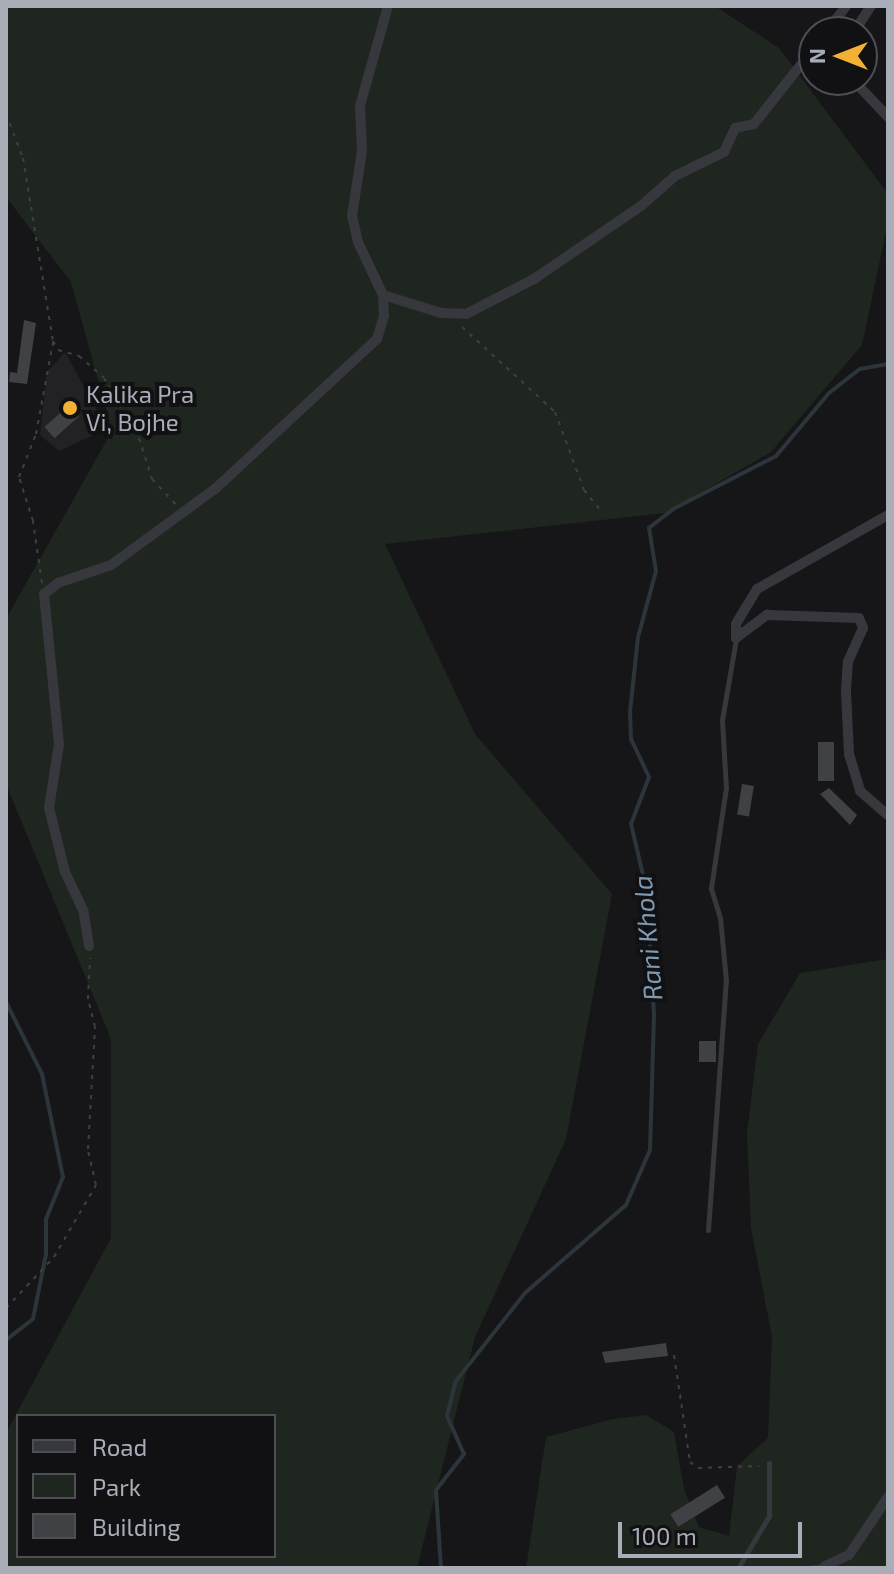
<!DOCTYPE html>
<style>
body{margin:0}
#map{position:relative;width:894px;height:1574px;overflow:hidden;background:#161618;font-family:"Exo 2",sans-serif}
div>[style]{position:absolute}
.built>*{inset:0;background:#222225}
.green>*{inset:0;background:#1e261f}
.stream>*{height:4px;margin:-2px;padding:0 2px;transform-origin:2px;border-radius:2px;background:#2c353c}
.building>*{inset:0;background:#404145;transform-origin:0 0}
.path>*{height:2px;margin-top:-1px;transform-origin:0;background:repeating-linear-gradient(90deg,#3d3f44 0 4px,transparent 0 10px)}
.service>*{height:5px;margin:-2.5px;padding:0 2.5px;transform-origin:2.5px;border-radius:2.5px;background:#37383d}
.minor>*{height:10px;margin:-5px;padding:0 5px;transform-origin:5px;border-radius:5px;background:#37383d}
.dots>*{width:22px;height:22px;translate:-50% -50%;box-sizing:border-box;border:4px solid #111113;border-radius:50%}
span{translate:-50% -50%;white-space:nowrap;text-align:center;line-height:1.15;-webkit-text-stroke:8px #111113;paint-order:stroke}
.poi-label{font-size:24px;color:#a8adb8}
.left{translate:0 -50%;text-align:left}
.water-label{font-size:26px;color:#7f9bb3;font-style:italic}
.frame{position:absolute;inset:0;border:8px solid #a8adb8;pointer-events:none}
.legend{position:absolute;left:16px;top:1414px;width:260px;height:144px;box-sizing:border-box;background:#111113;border:2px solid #4d4f55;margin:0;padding:10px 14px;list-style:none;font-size:24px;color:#a8adb8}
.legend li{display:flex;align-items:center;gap:16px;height:40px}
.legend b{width:40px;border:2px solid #4d4f55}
.north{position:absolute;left:798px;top:16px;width:80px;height:80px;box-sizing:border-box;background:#111113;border:2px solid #4d4f55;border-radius:50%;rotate:270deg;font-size:22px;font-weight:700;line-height:32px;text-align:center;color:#a8adb8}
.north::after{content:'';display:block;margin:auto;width:28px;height:36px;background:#f2b134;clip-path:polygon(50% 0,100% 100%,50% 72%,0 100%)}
.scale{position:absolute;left:618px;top:1522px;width:184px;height:36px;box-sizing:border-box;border:4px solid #a8adb8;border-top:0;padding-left:10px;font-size:24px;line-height:28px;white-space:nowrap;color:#a8adb8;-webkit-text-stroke:6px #111113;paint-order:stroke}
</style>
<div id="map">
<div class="built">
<i style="clip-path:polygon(65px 352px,100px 416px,102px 431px,59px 451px,40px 435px,47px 372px)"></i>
</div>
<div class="green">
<i style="clip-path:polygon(evenodd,6px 6px,715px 6px,779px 48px,888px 194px,888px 222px,862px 345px,771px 452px,665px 513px,385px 544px,475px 734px,612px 894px,566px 1139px,475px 1337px,417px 1568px,6px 1568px,6px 1433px,111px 1238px,111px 1039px,6px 784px,6px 619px,112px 431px,71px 282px,6px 197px,6px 6px,18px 1416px,274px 1416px,274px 1556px,18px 1556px,18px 1416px)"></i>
<i style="clip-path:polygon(888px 959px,888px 1568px,526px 1568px,546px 1437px,613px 1419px,646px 1415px,674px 1432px,684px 1489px,699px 1527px,729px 1536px,737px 1466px,768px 1438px,772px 1337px,751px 1228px,747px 1133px,758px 1044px,800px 973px)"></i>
</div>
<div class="stream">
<i style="left:6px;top:1002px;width:80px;rotate:63.4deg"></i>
<i style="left:42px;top:1074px;width:105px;rotate:78.5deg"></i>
<i style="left:63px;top:1177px;width:45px;rotate:112deg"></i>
<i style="left:46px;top:1219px;width:35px;rotate:90deg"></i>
<i style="left:46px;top:1254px;width:66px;rotate:101.3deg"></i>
<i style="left:33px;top:1319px;width:34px;rotate:142deg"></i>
<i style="left:441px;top:1568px;width:78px;rotate:-93.7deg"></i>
<i style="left:436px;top:1490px;width:46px;rotate:-52.1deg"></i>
<i style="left:464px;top:1454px;width:42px;rotate:-114.1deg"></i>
<i style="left:447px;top:1416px;width:36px;rotate:-76deg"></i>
<i style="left:456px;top:1381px;width:112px;rotate:-51.9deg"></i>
<i style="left:525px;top:1293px;width:134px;rotate:-41.1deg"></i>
<i style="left:626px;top:1205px;width:60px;rotate:-66.4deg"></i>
<i style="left:650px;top:1150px;width:135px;rotate:-88.3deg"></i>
<i style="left:654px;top:1015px;width:123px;rotate:-93.3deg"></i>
<i style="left:647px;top:892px;width:70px;rotate:-103.2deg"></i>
<i style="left:631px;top:824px;width:50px;rotate:-69deg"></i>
<i style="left:649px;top:777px;width:42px;rotate:-115.3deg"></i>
<i style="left:631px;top:739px;width:27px;rotate:-92deg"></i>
<i style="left:630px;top:712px;width:75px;rotate:-83.9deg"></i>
<i style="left:638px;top:637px;width:68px;rotate:-74.7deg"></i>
<i style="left:656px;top:571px;width:44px;rotate:-99.2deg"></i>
<i style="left:649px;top:528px;width:31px;rotate:-38deg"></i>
<i style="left:673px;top:509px;width:116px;rotate:-27.2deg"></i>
<i style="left:776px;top:456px;width:82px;rotate:-49.9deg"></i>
<i style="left:829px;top:393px;width:39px;rotate:-38deg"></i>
<i style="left:860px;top:369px;width:28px;rotate:-10deg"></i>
</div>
<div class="building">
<i style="clip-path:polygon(24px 320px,36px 323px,27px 384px,9px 382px,10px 372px,17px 373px)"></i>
<i style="left:69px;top:405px;width:15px;height:33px;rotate:48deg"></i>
<i style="left:818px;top:742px;width:16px;height:39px"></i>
<i style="left:742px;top:784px;width:12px;height:31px;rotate:9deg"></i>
<i style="clip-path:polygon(829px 788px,857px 815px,850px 825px,820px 794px)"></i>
<i style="left:699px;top:1041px;width:17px;height:21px"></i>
<i style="clip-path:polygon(666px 1343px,668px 1356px,605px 1363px,602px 1352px)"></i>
<i style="left:717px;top:1485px;width:15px;height:55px;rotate:58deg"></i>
</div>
<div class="path">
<i style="left:6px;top:114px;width:47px;rotate:68.9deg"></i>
<i style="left:23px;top:158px;width:185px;rotate:80.7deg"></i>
<i style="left:53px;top:341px;width:10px;rotate:61deg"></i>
<i style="left:58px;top:350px;width:22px;rotate:16deg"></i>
<i style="left:79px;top:356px;width:33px;rotate:41deg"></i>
<i style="left:104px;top:378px;width:69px;rotate:59.7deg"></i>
<i style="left:139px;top:438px;width:43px;rotate:72.4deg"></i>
<i style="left:152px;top:479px;width:35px;rotate:47deg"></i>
<i style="left:462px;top:327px;width:126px;rotate:42.4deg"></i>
<i style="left:555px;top:412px;width:83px;rotate:69.6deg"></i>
<i style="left:584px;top:490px;width:26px;rotate:51deg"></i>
<i style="left:42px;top:583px;width:63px;rotate:-98.3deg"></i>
<i style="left:33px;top:521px;width:46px;rotate:-107.7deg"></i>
<i style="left:19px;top:477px;width:46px;rotate:-68.4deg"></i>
<i style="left:36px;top:434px;width:94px;rotate:-79.5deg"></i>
<i style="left:6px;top:1308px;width:70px;rotate:-46.7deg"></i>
<i style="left:54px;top:1257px;width:83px;rotate:-59.7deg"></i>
<i style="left:96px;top:1185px;width:37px;rotate:-103deg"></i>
<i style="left:88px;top:1149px;width:122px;rotate:-86.7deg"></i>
<i style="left:95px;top:1027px;width:29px;rotate:-104deg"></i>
<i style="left:88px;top:999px;width:41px;rotate:-87.2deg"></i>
<i style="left:674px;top:1355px;width:108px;rotate:81.5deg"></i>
<i style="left:690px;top:1462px;width:10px;rotate:37deg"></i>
<i style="left:698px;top:1468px;width:61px;rotate:-1.9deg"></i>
</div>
<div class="service">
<i style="left:708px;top:1230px;width:250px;rotate:-85.9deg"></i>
<i style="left:726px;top:981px;width:63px;rotate:-95.4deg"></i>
<i style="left:720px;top:918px;width:31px;rotate:-107deg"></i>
<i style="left:711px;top:888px;width:101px;rotate:-81.5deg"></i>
<i style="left:726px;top:788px;width:68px;rotate:-93.4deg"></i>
<i style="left:722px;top:720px;width:82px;rotate:-80.2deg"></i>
<i style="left:738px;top:1568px;width:61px;rotate:-59.2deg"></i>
<i style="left:769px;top:1516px;width:53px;rotate:-90deg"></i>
<i style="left:808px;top:1568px;width:17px;rotate:-7deg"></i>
</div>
<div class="minor">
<i style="left:826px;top:32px;width:33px;rotate:-52deg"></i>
<i style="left:854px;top:32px;width:31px;rotate:-57deg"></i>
<i style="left:853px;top:80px;width:51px;rotate:46.6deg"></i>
<i style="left:383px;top:295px;width:61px;rotate:17.2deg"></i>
<i style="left:441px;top:313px;width:25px;rotate:2deg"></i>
<i style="left:466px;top:314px;width:76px;rotate:-27.2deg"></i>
<i style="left:534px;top:279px;width:130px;rotate:-34.3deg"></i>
<i style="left:641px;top:206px;width:45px;rotate:-41.4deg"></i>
<i style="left:675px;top:176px;width:55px;rotate:-26.1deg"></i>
<i style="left:724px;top:152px;width:26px;rotate:-65deg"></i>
<i style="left:735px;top:128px;width:19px;rotate:-12deg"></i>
<i style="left:754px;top:124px;width:97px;rotate:-51.7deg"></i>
<i style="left:888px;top:515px;width:150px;rotate:150.5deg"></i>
<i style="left:757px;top:589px;width:41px;rotate:121deg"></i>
<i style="left:736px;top:624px;width:14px;rotate:90deg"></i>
<i style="left:736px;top:638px;width:39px;rotate:-37deg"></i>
<i style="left:767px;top:615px;width:92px;rotate:1.9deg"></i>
<i style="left:859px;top:618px;width:11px;rotate:68deg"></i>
<i style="left:863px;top:628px;width:36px;rotate:114deg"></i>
<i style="left:848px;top:661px;width:31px;rotate:94deg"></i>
<i style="left:846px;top:692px;width:62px;rotate:87.2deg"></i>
<i style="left:849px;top:754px;width:39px;rotate:73deg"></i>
<i style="left:860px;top:791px;width:37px;rotate:41deg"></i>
<i style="left:89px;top:946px;width:36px;rotate:-99deg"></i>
<i style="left:83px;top:910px;width:42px;rotate:-115.3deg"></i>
<i style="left:65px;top:872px;width:66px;rotate:-104deg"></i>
<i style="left:49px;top:808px;width:65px;rotate:-81.1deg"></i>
<i style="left:59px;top:744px;width:151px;rotate:-95.7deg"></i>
<i style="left:44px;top:594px;width:18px;rotate:-38deg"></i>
<i style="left:58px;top:583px;width:56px;rotate:-18.8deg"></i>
<i style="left:111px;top:565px;width:129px;rotate:-36.2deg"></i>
<i style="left:215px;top:489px;width:221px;rotate:-42.8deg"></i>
<i style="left:377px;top:339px;width:24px;rotate:-73deg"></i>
<i style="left:384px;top:316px;width:21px;rotate:-93deg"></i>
<i style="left:383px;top:295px;width:59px;rotate:-115.3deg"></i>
<i style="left:358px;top:242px;width:27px;rotate:-103deg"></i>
<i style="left:352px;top:216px;width:66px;rotate:-81.3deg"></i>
<i style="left:362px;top:151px;width:45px;rotate:-92.5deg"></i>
<i style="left:360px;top:106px;width:104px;rotate:-74.4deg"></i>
<i style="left:825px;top:1566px;width:26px;rotate:-25deg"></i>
<i style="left:849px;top:1555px;width:70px;rotate:-56.1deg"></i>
</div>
<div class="dots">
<i style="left:70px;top:408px;background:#f2b134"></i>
</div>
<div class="poi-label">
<span class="left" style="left:86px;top:408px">Kalika Pra<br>Vi, Bojhe</span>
</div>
<div class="water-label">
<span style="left:647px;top:938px;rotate:-95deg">Rani Khola</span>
</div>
<div class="frame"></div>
<ul class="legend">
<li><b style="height:10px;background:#37383d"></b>Road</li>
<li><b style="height:22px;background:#1e261f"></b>Park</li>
<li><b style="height:22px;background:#404145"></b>Building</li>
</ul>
<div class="north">N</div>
<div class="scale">100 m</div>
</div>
